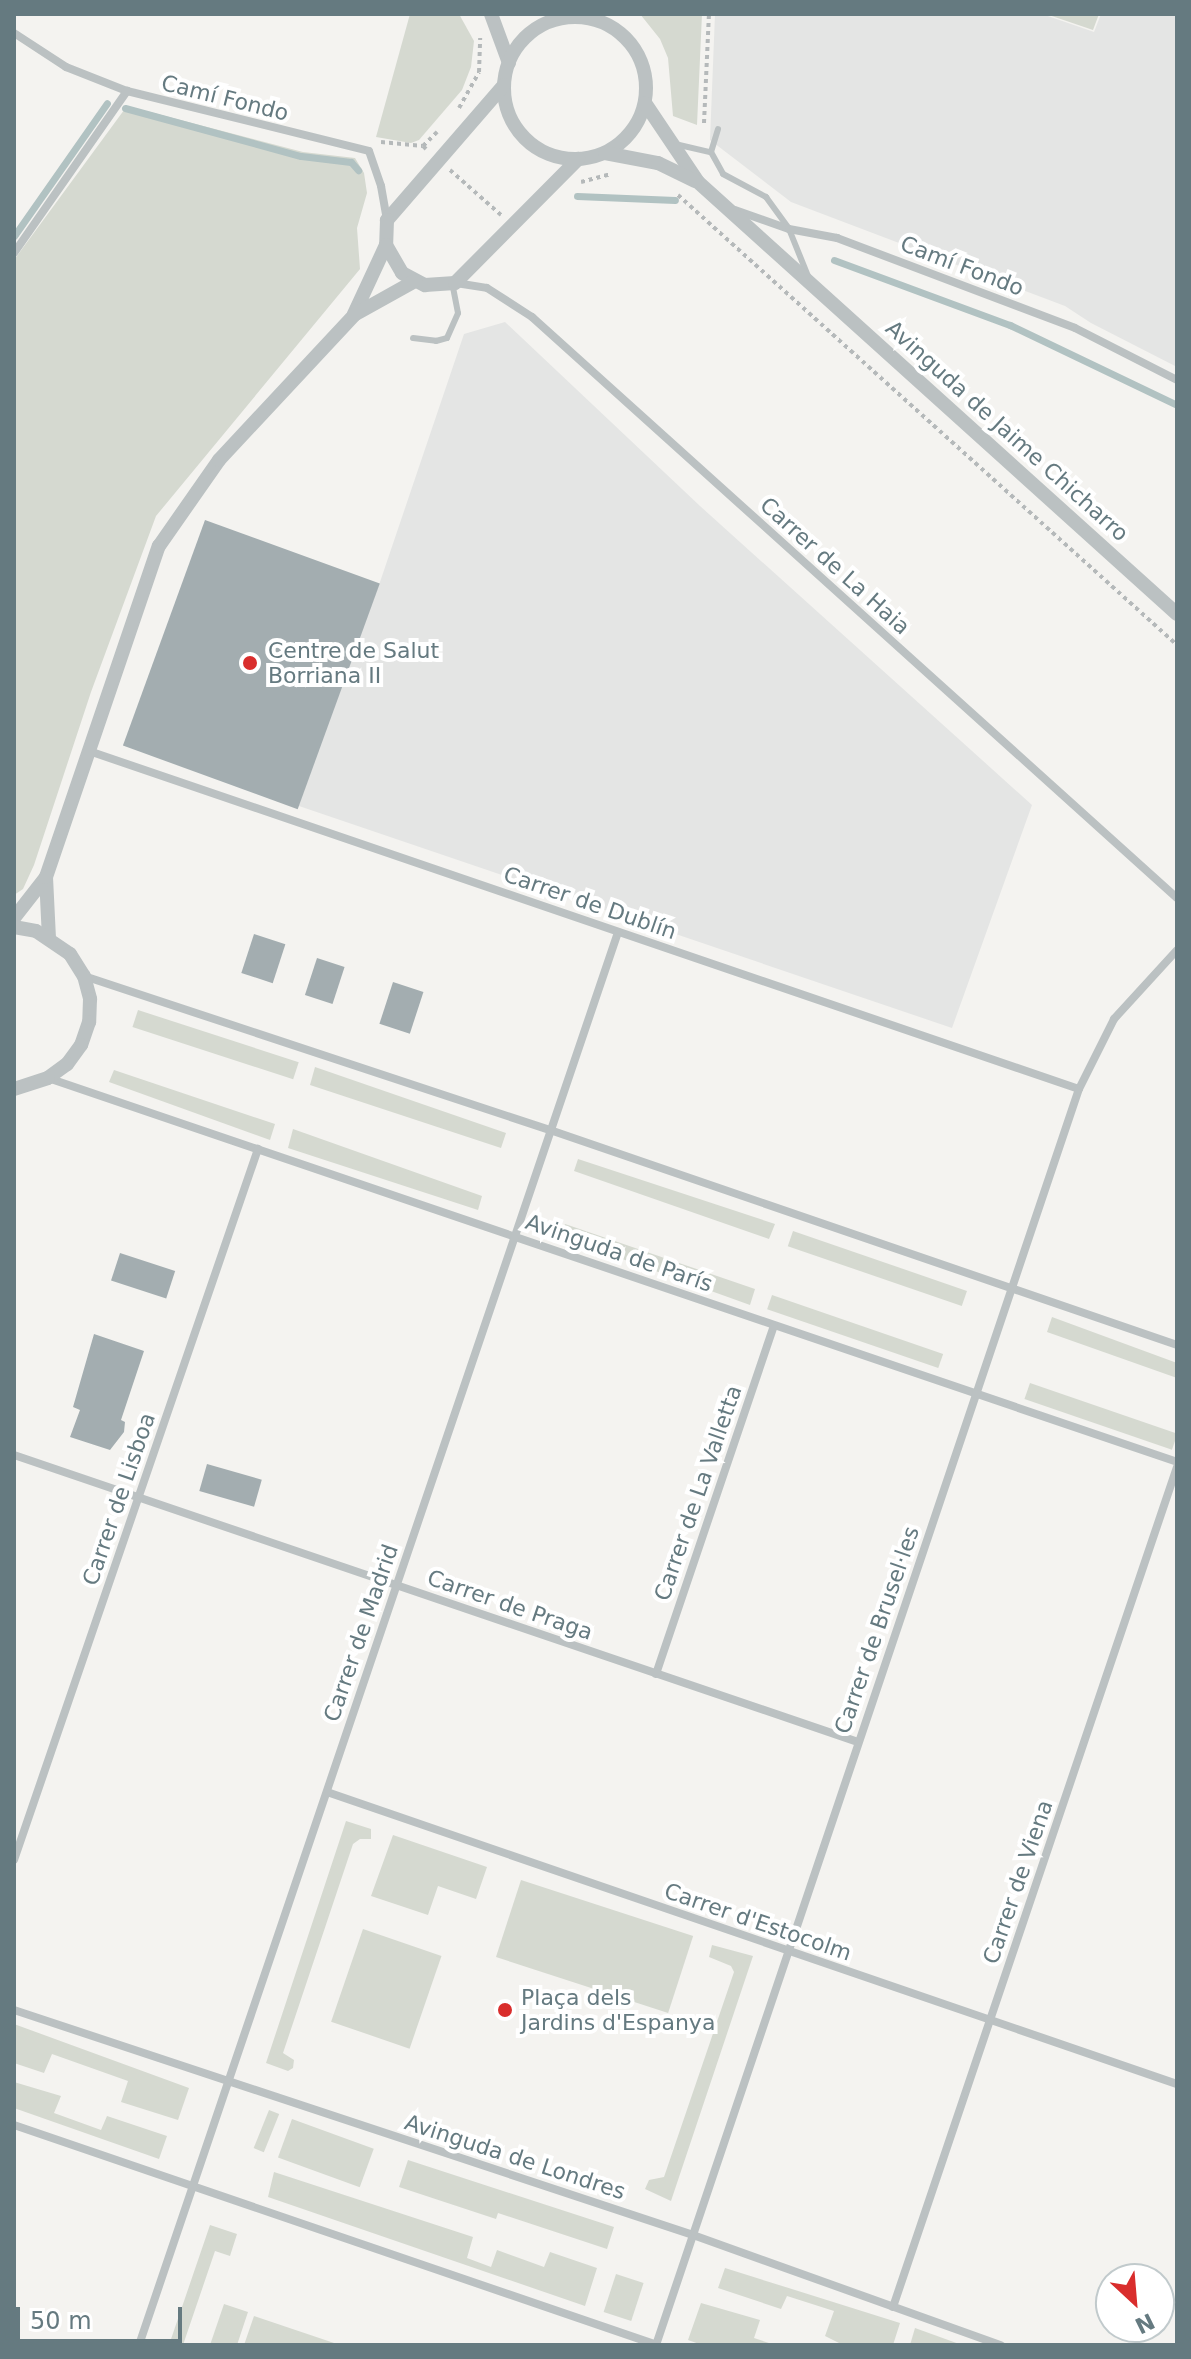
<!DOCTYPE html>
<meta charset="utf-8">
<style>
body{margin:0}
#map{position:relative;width:1191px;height:2359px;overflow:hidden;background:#f4f3f0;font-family:"DejaVu Sans",sans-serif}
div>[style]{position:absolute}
.built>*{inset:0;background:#e4e5e4}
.green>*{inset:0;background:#d5d9d0;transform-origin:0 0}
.stream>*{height:7px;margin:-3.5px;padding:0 3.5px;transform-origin:3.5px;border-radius:3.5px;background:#b1c2c2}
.building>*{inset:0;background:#a3adb0;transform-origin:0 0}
.path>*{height:4px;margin-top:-2px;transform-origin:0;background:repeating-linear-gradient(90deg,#b5b9ba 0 4px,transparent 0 8px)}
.service>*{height:6px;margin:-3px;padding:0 3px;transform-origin:3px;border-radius:3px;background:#bbc1c2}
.minor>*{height:8px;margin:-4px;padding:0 4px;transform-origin:4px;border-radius:4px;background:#bbc1c2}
.tertiary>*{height:14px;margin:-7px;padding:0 7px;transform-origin:7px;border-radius:7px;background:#bbc1c2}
.tertiary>.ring{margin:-7px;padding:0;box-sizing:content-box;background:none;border:14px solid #bbc1c2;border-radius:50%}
.dots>*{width:22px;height:22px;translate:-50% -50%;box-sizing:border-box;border:4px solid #fff;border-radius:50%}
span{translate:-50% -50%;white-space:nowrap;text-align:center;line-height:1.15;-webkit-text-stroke:8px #fff;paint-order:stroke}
.street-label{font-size:22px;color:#657a80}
.poi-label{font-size:22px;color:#657a80}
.left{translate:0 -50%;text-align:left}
.frame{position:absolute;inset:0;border:16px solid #657a80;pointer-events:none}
.north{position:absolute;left:1095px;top:2263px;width:80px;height:80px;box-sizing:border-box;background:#fff;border:2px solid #c1cacc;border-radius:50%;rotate:154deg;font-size:22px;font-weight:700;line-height:32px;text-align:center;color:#657a80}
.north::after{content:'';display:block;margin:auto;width:28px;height:36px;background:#d92d2c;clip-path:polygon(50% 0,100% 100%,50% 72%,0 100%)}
.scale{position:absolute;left:16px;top:2307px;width:166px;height:36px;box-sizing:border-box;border:4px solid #657a80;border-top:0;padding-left:10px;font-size:24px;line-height:28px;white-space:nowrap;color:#657a80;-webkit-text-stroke:6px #fff;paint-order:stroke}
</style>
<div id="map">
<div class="built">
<i style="clip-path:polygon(715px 14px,1042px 14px,1094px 32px,1101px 14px,1177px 14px,1177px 367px,1091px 323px,1065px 306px,791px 202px,710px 140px)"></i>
<i style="clip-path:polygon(505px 322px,700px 506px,1032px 805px,952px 1028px,296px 805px,380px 582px,464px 334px)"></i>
</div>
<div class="green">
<i style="clip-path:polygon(410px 14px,459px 14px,474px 41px,471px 67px,462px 90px,419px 140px,411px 143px,376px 137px)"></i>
<i style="clip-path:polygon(640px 14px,702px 14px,697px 125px,673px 116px,668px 58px,660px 39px)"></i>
<i style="clip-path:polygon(1046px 14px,1099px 14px,1093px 30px)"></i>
<i style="clip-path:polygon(127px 106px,303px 152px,355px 158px,364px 173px,367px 193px,357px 228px,360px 269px,156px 516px,91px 692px,34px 865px,23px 889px,14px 895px,14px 260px)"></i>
<i style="left:138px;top:1010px;width:169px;height:18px;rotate:18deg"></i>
<i style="clip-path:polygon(315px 1067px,506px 1133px,501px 1148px,310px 1085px)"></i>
<i style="clip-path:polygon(114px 1070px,275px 1124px,270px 1140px,109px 1082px)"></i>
<i style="clip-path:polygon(293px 1129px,482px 1196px,478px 1210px,288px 1148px)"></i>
<i style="clip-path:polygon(578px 1159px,775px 1224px,769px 1239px,574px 1171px)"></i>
<i style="clip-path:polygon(565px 1224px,755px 1289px,750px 1305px,561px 1237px)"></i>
<i style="left:793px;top:1231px;width:184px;height:16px;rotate:19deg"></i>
<i style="left:772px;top:1295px;width:181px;height:15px;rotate:19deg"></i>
<i style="clip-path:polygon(1052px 1317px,1177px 1363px,1177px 1378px,1047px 1332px)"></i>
<i style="left:1030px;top:1383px;width:156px;height:17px;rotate:19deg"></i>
<i style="clip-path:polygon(346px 1821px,371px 1829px,371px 1839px,360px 1839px,353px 1844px,283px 2053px,294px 2060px,293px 2068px,288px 2071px,266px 2063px)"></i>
<i style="clip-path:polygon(393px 1835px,487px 1867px,476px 1899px,438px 1886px,428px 1915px,371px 1896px)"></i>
<i style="left:521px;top:1880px;width:181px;height:81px;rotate:18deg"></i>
<i style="left:363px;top:1929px;width:83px;height:98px;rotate:19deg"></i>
<i style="clip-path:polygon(712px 1945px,753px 1956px,671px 2201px,645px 2189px,649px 2180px,664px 2177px,734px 1972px,731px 1966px,709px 1957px)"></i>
<i style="clip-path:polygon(14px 2024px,189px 2088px,178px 2120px,121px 2102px,128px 2081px,52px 2054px,44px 2073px,14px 2063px)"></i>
<i style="clip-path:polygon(14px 2082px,61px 2096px,54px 2113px,101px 2130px,107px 2116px,167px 2136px,159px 2159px,14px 2108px)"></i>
<i style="left:269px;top:2110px;width:11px;height:41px;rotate:22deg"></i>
<i style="left:292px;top:2119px;width:87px;height:41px;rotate:20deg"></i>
<i style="clip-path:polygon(408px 2160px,614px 2227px,607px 2249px,498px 2213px,496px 2219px,399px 2187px)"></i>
<i style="clip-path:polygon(274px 2172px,473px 2237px,467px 2258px,491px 2267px,497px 2250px,544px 2267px,550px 2252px,597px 2268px,585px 2306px,268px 2197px)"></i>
<i style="clip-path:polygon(210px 2225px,237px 2234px,230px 2256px,215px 2251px,183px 2345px,169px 2345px)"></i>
<i style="clip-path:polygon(725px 2268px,900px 2323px,893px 2345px,843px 2345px,825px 2336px,834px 2311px,787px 2296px,781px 2309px,718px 2288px)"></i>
<i style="left:616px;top:2274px;width:29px;height:40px;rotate:18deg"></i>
<i style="clip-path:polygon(701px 2303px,760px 2320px,754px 2338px,775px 2345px,702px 2345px,688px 2340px)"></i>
<i style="clip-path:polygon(224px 2304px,248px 2312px,237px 2345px,210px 2345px)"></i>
<i style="clip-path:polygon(254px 2316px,340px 2345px,244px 2345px)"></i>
<i style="clip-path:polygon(915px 2328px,962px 2345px,910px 2345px)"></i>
</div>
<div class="stream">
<i style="left:125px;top:108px;width:182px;rotate:15.3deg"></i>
<i style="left:301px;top:156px;width:50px;rotate:6.8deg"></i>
<i style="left:351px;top:162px;width:11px;rotate:49deg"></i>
<i style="left:577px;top:196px;width:98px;rotate:2.3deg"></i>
<i style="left:14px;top:236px;width:162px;rotate:-55deg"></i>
<i style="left:834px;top:260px;width:188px;rotate:20.3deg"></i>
<i style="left:1010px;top:325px;width:185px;rotate:25.6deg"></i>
</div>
<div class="building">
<i style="left:205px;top:520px;width:186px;height:240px;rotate:20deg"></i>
<i style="left:254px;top:934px;width:33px;height:41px;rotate:18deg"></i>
<i style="left:317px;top:958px;width:29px;height:39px;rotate:18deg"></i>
<i style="left:393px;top:982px;width:32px;height:44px;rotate:18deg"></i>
<i style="left:120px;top:1253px;width:58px;height:29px;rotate:18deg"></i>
<i style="clip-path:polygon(94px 1334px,144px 1351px,121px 1420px,125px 1422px,124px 1432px,110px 1450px,70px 1437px,80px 1410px,73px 1407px)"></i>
<i style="left:207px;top:1464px;width:57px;height:28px;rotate:16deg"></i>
</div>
<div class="path">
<i style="left:459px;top:108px;width:41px;rotate:-60.9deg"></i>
<i style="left:479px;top:72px;width:34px;rotate:-88deg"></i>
<i style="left:704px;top:123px;width:109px;rotate:-87.4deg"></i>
<i style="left:381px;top:142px;width:42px;rotate:5.4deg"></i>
<i style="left:426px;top:149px;width:4px;rotate:-135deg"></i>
<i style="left:423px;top:146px;width:20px;rotate:-45deg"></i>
<i style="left:450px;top:170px;width:68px;rotate:41.4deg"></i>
<i style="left:581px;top:182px;width:31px;rotate:-15deg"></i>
<i style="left:678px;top:195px;width:672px;rotate:42.04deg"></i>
</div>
<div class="service">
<i style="left:675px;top:144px;width:37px;rotate:13deg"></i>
<i style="left:711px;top:152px;width:25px;rotate:61deg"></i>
<i style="left:723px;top:174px;width:49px;rotate:28.1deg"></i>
<i style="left:766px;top:197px;width:39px;rotate:54deg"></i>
<i style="left:789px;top:229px;width:51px;rotate:68deg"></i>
<i style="left:711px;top:152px;width:24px;rotate:-73deg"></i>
<i style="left:413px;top:338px;width:23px;rotate:7deg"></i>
<i style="left:436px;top:341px;width:11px;rotate:-15deg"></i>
<i style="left:447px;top:338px;width:27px;rotate:-66deg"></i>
<i style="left:458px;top:313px;width:31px;rotate:-101deg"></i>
</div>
<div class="minor">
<i style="left:14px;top:33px;width:62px;rotate:33.2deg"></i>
<i style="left:66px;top:67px;width:66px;rotate:21.5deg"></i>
<i style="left:127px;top:91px;width:249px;rotate:13.9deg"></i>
<i style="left:369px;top:151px;width:37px;rotate:71deg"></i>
<i style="left:381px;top:186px;width:35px;rotate:80deg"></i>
<i style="left:735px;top:210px;width:57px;rotate:19.4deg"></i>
<i style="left:789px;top:229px;width:49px;rotate:10.6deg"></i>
<i style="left:837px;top:238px;width:254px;rotate:20.7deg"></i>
<i style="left:1075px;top:328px;width:114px;rotate:27deg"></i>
<i style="left:14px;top:253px;width:198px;rotate:-55.1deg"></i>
<i style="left:456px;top:283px;width:31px;rotate:9deg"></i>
<i style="left:487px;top:288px;width:54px;rotate:32.8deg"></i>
<i style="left:532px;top:317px;width:868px;rotate:42.01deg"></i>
<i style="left:89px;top:751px;width:1046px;rotate:18.85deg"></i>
<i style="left:84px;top:976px;width:491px;rotate:18.3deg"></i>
<i style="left:550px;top:1130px;width:663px;rotate:18.93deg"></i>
<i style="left:48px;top:1078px;width:1193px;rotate:18.78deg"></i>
<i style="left:14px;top:1455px;width:891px;rotate:18.78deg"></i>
<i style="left:656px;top:1674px;width:368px;rotate:-71.3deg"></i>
<i style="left:327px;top:1792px;width:899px;rotate:18.96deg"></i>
<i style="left:14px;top:1860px;width:752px;rotate:-71.06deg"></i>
<i style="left:14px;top:2010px;width:715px;rotate:18.33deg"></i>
<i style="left:693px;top:2235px;width:327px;rotate:19.7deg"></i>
<i style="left:14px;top:2125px;width:680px;rotate:18.89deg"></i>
<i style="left:893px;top:2307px;width:887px;rotate:-71.32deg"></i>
<i style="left:139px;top:2345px;width:1492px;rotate:-71.27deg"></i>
<i style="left:656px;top:2345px;width:1325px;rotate:-71.39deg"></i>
<i style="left:1079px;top:1089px;width:78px;rotate:-63.4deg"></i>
<i style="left:1114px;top:1019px;width:93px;rotate:-47.6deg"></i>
</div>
<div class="tertiary">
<i style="left:491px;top:14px;width:52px;rotate:69.8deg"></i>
<i class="ring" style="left:504px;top:17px;width:128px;height:128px"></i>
<i style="left:504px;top:85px;width:179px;rotate:130.9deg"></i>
<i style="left:387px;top:220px;width:25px;rotate:92deg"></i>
<i style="left:386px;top:245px;width:32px;rotate:60deg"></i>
<i style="left:402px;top:273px;width:26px;rotate:28deg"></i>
<i style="left:425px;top:285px;width:30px;rotate:-4deg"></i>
<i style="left:455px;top:283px;width:175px;rotate:-45.2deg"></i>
<i style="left:645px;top:103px;width:95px;rotate:56.1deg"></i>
<i style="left:698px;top:182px;width:645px;rotate:42.05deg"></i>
<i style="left:605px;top:153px;width:54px;rotate:10.7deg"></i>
<i style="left:658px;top:163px;width:41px;rotate:25.9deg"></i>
<i style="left:354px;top:314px;width:76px;rotate:-65.1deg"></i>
<i style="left:46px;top:877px;width:61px;rotate:87.2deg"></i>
<i style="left:14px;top:918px;width:52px;rotate:-52deg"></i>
<i style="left:46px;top:877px;width:350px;rotate:-71.2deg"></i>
<i style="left:159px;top:546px;width:105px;rotate:-55.1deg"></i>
<i style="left:219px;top:460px;width:198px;rotate:-47deg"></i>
<i style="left:354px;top:315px;width:70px;rotate:-29.1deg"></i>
<i style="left:14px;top:927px;width:22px;rotate:10deg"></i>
<i style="left:36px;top:931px;width:41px;rotate:34.1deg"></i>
<i style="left:70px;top:954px;width:26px;rotate:58deg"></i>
<i style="left:84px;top:976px;width:24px;rotate:75deg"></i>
<i style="left:90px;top:999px;width:23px;rotate:92deg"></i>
<i style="left:89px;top:1022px;width:24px;rotate:109deg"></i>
<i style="left:81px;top:1045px;width:24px;rotate:126deg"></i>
<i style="left:67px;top:1064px;width:24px;rotate:144deg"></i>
<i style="left:48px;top:1078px;width:36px;rotate:162deg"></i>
</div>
<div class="dots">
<i style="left:250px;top:663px;background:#d92d2c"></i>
<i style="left:505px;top:2010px;background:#d92d2c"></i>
</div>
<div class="street-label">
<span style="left:225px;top:98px;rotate:14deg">Camí Fondo</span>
<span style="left:962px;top:266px;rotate:21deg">Camí Fondo</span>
<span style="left:1007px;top:431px;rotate:42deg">Avinguda de Jaime Chicharro</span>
<span style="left:835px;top:566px;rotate:42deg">Carrer de La Haia</span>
<span style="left:590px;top:903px;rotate:19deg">Carrer de Dublín</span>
<span style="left:619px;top:1253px;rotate:19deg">Avinguda de París</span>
<span style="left:698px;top:1493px;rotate:-71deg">Carrer de La Valletta</span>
<span style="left:119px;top:1499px;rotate:-71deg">Carrer de Lisboa</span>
<span style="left:510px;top:1605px;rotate:19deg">Carrer de Praga</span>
<span style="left:877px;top:1630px;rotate:-71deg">Carrer de Brusel·les</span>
<span style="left:361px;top:1633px;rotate:-71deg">Carrer de Madrid</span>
<span style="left:1018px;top:1882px;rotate:-71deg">Carrer de Viena</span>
<span style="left:758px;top:1922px;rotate:19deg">Carrer d'Estocolm</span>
<span style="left:515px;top:2157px;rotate:18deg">Avinguda de Londres</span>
</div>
<div class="poi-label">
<span class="left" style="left:268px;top:663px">Centre de Salut<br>Borriana II</span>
<span class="left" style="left:521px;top:2010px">Plaça dels<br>Jardins d'Espanya</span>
</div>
<div class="frame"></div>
<div class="north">N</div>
<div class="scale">50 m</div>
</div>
